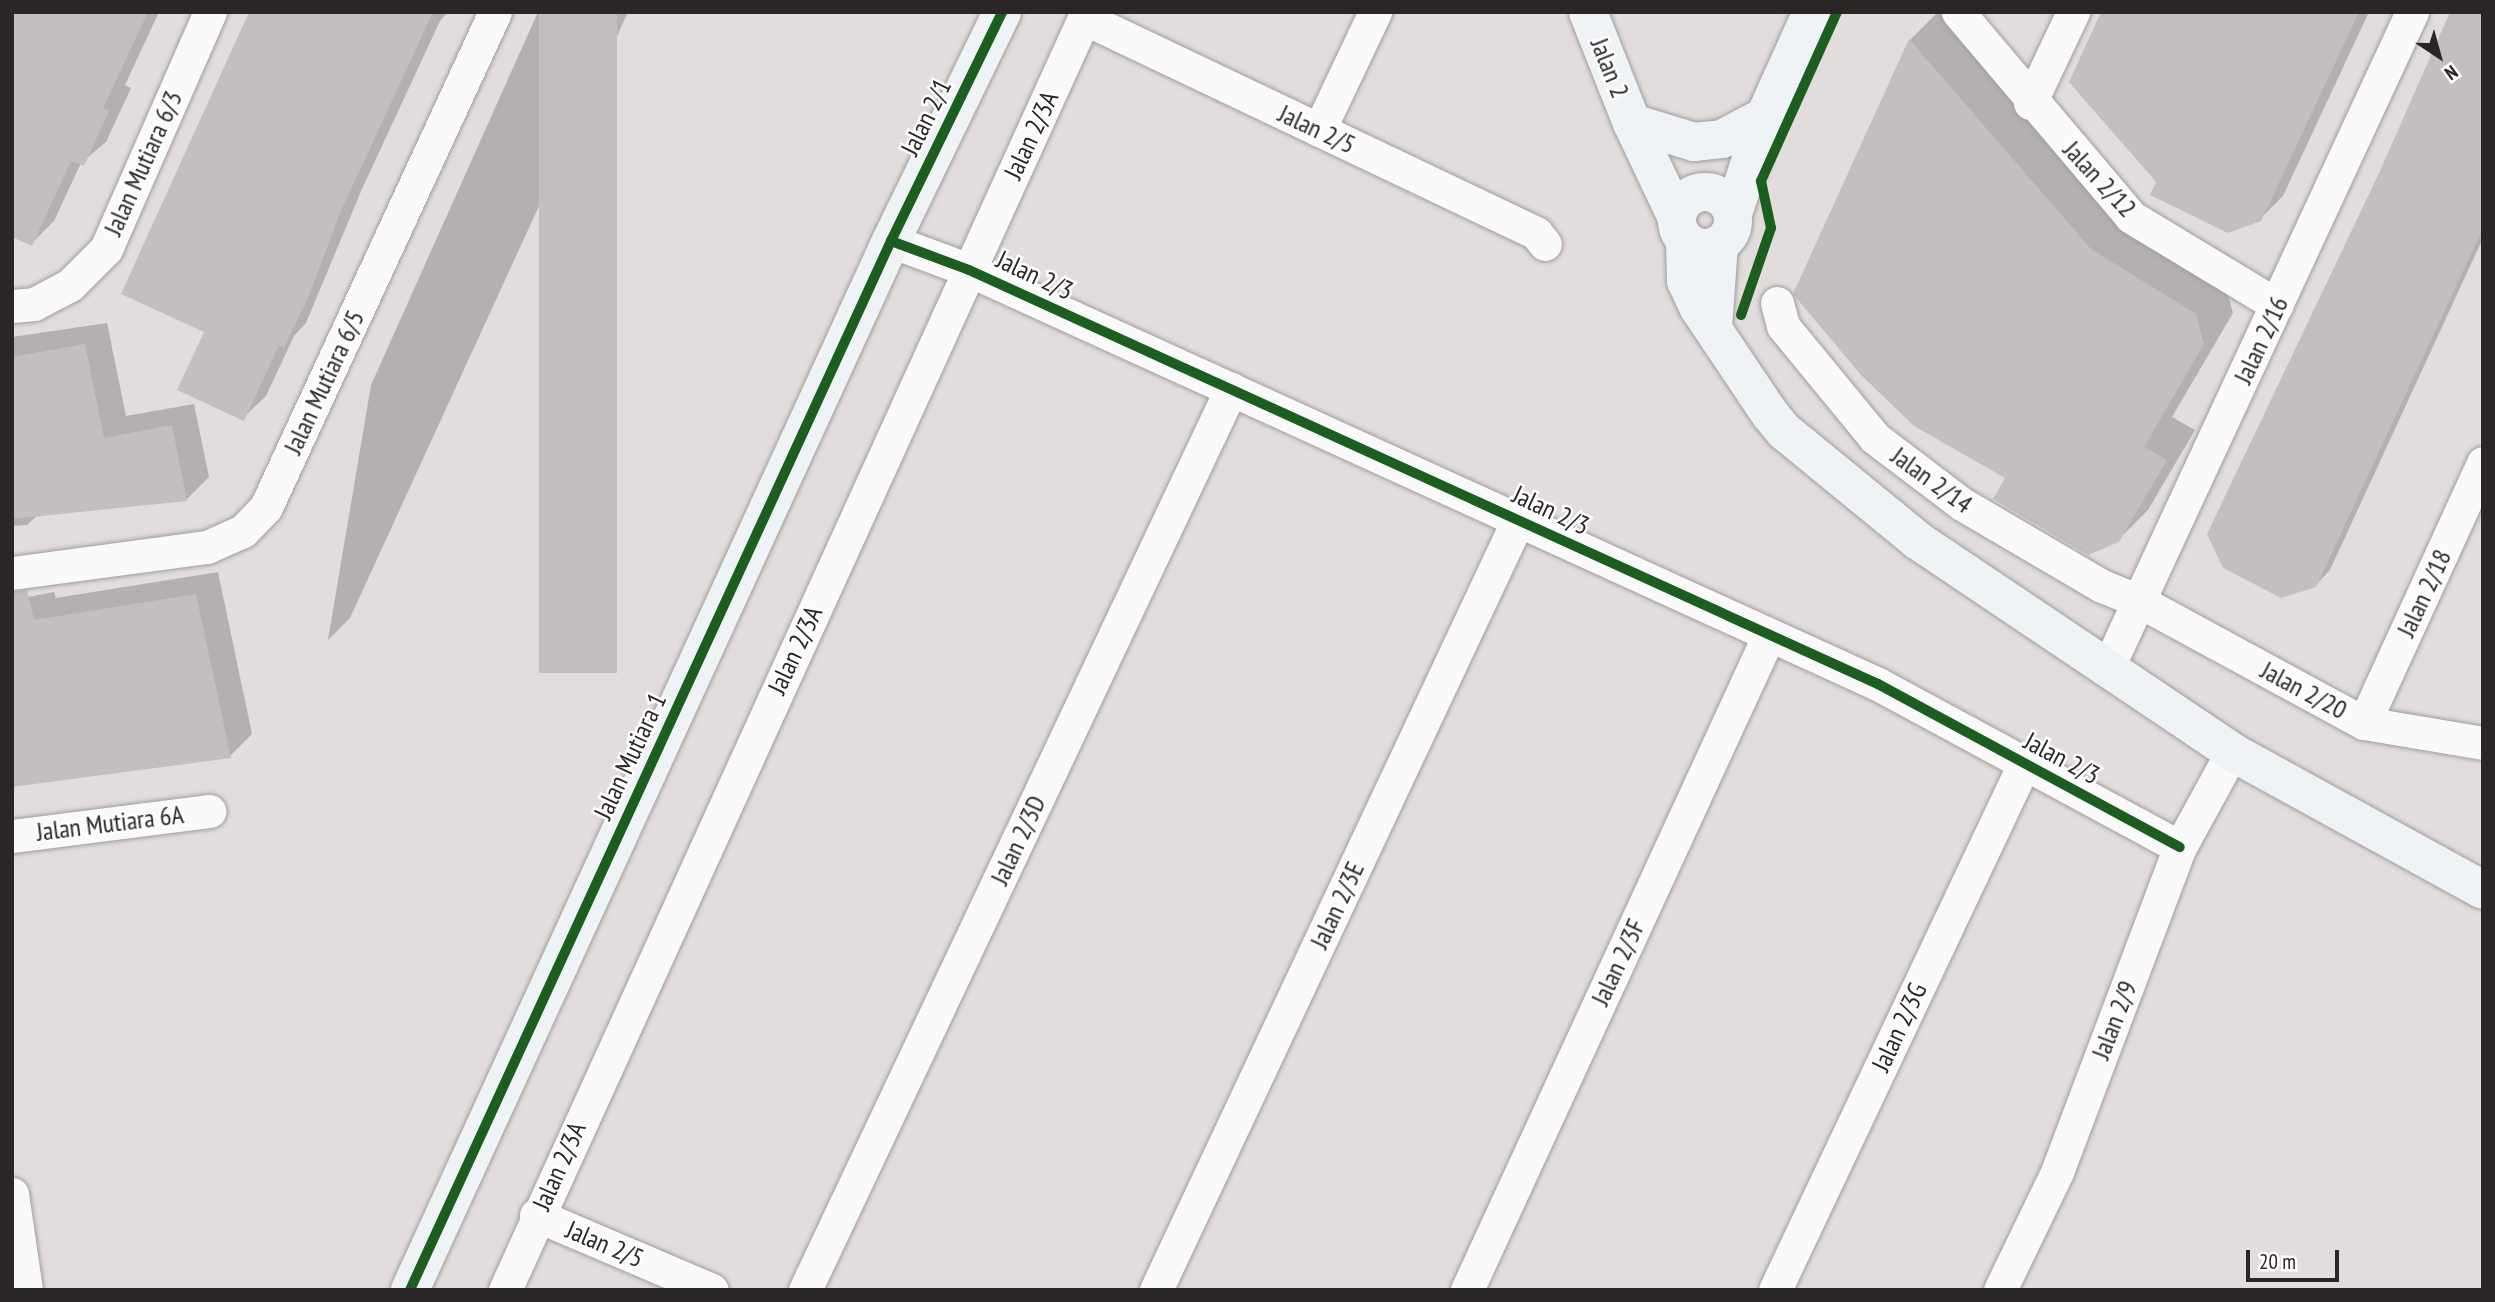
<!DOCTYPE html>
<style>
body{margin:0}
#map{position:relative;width:2495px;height:1302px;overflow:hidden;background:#e2dddc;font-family:"PT Sans Narrow",sans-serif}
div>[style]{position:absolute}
.shadow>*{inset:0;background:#0003}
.building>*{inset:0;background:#c2bfbe;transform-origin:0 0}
.roads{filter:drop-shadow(0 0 2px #a19d9c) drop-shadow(0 0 2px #a19d9c)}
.street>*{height:33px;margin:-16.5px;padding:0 16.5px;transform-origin:16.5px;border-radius:16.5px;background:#fbfafa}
.secondary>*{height:38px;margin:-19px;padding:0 19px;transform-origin:19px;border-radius:19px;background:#f0f3f5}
.secondary>.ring{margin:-19px;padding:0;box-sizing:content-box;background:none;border:38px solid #f0f3f5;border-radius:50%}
.cycleway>*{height:10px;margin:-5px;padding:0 5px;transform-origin:5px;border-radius:5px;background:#1b5e20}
span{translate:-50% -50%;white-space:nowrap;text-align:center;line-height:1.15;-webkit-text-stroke:5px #fff;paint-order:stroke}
.street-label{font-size:26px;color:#2a2625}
.frame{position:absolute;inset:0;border:14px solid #2a2625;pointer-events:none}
.north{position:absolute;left:2404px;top:21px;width:70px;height:70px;-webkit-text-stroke:5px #fff;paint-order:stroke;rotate:144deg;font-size:19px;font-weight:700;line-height:28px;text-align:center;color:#2a2625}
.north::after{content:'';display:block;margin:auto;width:24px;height:32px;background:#2a2625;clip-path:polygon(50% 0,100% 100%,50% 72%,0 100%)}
.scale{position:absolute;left:2246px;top:1250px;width:93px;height:32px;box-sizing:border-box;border:4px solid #2a2625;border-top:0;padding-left:9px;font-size:21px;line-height:24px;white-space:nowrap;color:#2a2625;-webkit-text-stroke:5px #fff;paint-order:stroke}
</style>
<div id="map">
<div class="shadow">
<i style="clip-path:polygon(12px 12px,159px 12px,125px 85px,131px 88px,106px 142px,81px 163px,54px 221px,32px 243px)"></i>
<i style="clip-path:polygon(251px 12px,448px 12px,440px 21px,362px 189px,306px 323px,294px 336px,266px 396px,243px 418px,207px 331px)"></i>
<i style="clip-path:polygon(538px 12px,628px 12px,350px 618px,328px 640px,371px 385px)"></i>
<i style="clip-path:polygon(1938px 12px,2101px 199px,2225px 285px,2233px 313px,2172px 417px,2195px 430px,2148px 510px,2118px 540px,2007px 477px,1796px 294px,1910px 40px)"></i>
<i style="clip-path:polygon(2103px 12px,2369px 12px,2283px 196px,2260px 219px,2158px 182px)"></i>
<i style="clip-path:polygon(2483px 12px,2483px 238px,2330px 570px,2315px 586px,2382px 171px)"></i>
<i style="clip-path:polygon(107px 323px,126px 416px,194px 404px,209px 477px,187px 499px,38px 515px,27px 525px,12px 526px,12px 337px)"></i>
<i style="clip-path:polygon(218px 572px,252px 734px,230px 756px,68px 774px,12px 600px,54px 592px,56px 598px)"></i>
</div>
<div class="building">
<i style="clip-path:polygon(12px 12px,148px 12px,103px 108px,109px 111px,84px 166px,71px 161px,32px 246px,12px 237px)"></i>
<i style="clip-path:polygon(249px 12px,433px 12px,340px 213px,310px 293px,284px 348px,279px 345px,244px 421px,177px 390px,204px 332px,121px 294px)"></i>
<i style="left:539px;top:12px;width:78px;height:661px"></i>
<i style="clip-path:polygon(2101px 12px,2359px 12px,2261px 221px,2228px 233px,2150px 195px,2156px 182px,2069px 82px)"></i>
<i style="clip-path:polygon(2450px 12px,2483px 12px,2483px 228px,2316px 587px,2281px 598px,2223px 568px,2207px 534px,2380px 171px)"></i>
<i style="clip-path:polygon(1909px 39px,2091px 249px,2196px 314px,2204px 344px,2144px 447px,2167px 460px,2119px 542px,2088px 555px,1993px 499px,2005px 478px,1914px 426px,1861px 375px,1793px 294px)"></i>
<i style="clip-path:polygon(85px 344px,104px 438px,172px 425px,187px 501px,12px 519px,12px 357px)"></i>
<i style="clip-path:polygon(27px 590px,34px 620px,196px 594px,231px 758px,12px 787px,12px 592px)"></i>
</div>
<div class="roads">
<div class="street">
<i style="left:1958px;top:12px;width:268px;rotate:49.8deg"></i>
<i style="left:2131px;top:217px;width:170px;rotate:31.1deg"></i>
<i style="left:1084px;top:18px;width:501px;rotate:25.44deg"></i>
<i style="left:1536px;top:233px;width:14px;rotate:51deg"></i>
<i style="left:2030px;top:103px;width:101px;rotate:-64.7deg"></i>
<i style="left:1319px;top:130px;width:131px;rotate:-64.6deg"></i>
<i style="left:891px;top:241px;width:83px;rotate:20.4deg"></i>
<i style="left:969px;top:270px;width:999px;rotate:24.49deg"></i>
<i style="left:1878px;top:684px;width:343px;rotate:28.4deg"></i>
<i style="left:1777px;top:303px;width:24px;rotate:75deg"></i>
<i style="left:1783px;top:326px;width:145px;rotate:50.6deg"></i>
<i style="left:1875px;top:438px;width:109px;rotate:37.2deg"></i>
<i style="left:1962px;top:504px;width:162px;rotate:30.4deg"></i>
<i style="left:2102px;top:586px;width:40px;rotate:22deg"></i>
<i style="left:2139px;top:601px;width:256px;rotate:28.5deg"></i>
<i style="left:2364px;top:723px;width:121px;rotate:9.5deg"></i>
<i style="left:12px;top:306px;width:22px;rotate:-5deg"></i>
<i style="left:34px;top:304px;width:41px;rotate:-27.8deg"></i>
<i style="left:70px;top:285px;width:51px;rotate:-45deg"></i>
<i style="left:106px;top:249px;width:259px;rotate:-66.3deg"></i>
<i style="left:12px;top:573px;width:197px;rotate:-7.6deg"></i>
<i style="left:207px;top:547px;width:39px;rotate:-24deg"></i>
<i style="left:243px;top:531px;width:33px;rotate:-46deg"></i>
<i style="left:266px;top:507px;width:545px;rotate:-65.17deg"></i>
<i style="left:2108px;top:667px;width:722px;rotate:-65.1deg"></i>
<i style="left:2364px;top:723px;width:286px;rotate:-65.4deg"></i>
<i style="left:12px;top:836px;width:199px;rotate:-7.2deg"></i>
<i style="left:12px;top:1194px;width:97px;rotate:81.7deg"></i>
<i style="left:536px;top:1215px;width:191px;rotate:23.1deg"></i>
<i style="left:505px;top:1290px;width:1404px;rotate:-65.52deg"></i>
<i style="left:805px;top:1290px;width:997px;rotate:-64.69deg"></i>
<i style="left:1156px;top:1290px;width:851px;rotate:-64.82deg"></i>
<i style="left:1467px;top:1290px;width:721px;rotate:-65.25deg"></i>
<i style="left:1775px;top:1290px;width:582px;rotate:-64.67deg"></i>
<i style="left:2000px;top:1290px;width:131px;rotate:-64.2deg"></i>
<i style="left:2057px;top:1172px;width:347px;rotate:-69.3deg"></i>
<i style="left:2180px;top:847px;width:108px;rotate:-61.3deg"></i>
</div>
<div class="secondary">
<i style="left:1588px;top:12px;width:119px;rotate:68.4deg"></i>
<i style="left:1632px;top:123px;width:105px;rotate:64.7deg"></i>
<i style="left:1632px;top:123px;width:65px;rotate:17deg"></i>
<i style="left:1694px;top:142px;width:28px;rotate:-6deg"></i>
<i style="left:1722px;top:139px;width:49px;rotate:-28.1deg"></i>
<i class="ring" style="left:1677px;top:192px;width:18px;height:18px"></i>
<i style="left:1733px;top:214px;width:103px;rotate:-71.9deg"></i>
<i style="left:1765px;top:116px;width:114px;rotate:-65.7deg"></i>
<i style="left:1685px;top:240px;width:41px;rotate:88.6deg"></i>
<i style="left:1686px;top:281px;width:29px;rotate:65deg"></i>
<i style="left:1698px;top:307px;width:129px;rotate:56.1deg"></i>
<i style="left:1770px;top:414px;width:22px;rotate:51deg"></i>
<i style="left:1784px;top:431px;width:172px;rotate:39.3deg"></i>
<i style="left:1917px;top:540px;width:380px;rotate:33.9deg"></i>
<i style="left:2232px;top:752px;width:286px;rotate:28.8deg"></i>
<i style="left:1713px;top:328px;width:83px;rotate:-85.9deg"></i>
<i style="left:410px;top:1290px;width:1154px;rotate:-65.37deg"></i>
<i style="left:891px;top:241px;width:254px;rotate:-64.1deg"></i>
</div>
</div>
<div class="cycleway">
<i style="left:891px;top:241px;width:83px;rotate:20.4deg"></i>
<i style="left:969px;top:270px;width:999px;rotate:24.49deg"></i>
<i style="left:1878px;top:684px;width:343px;rotate:28.4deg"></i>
<i style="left:1741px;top:315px;width:92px;rotate:-71deg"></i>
<i style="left:1771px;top:228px;width:48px;rotate:-102deg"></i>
<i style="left:1761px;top:181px;width:185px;rotate:-65.8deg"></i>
<i style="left:410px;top:1290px;width:1154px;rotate:-65.37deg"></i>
<i style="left:891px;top:241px;width:254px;rotate:-64.1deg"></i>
</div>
<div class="street-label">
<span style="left:1610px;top:68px;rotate:68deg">Jalan 2</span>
<span style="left:926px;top:117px;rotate:-64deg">Jalan 2/1</span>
<span style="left:1317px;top:129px;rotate:25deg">Jalan 2/5</span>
<span style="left:1031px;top:135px;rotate:-65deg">Jalan 2/3A</span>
<span style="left:143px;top:163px;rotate:-66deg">Jalan Mutiara 6/3</span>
<span style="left:2100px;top:179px;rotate:47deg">Jalan 2/12</span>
<span style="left:1035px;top:275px;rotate:25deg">Jalan 2/3</span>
<span style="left:2261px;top:340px;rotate:-65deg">Jalan 2/16</span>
<span style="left:324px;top:382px;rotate:-65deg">Jalan Mutiara 6/5</span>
<span style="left:1932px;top:480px;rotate:36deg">Jalan 2/14</span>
<span style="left:1551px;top:510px;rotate:25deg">Jalan 2/3</span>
<span style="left:2424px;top:593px;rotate:-65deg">Jalan 2/18</span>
<span style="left:795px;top:650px;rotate:-65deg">Jalan 2/3A</span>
<span style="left:2304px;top:690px;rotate:28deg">Jalan 2/20</span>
<span style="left:630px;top:756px;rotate:-65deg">Jalan Mutiara 1</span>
<span style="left:2062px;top:758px;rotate:28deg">Jalan 2/3</span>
<span style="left:110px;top:823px;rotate:-7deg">Jalan Mutiara 6A</span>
<span style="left:1018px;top:840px;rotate:-65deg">Jalan 2/3D</span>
<span style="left:1337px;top:905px;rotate:-65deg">Jalan 2/3E</span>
<span style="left:1618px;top:962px;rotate:-65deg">Jalan 2/3F</span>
<span style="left:2114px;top:1020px;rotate:-69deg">Jalan 2/9</span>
<span style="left:1899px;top:1027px;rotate:-65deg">Jalan 2/3G</span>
<span style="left:559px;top:1166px;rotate:-66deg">Jalan 2/3A</span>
<span style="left:605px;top:1244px;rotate:23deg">Jalan 2/5</span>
</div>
<div class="frame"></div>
<div class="north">N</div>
<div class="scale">20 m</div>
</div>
